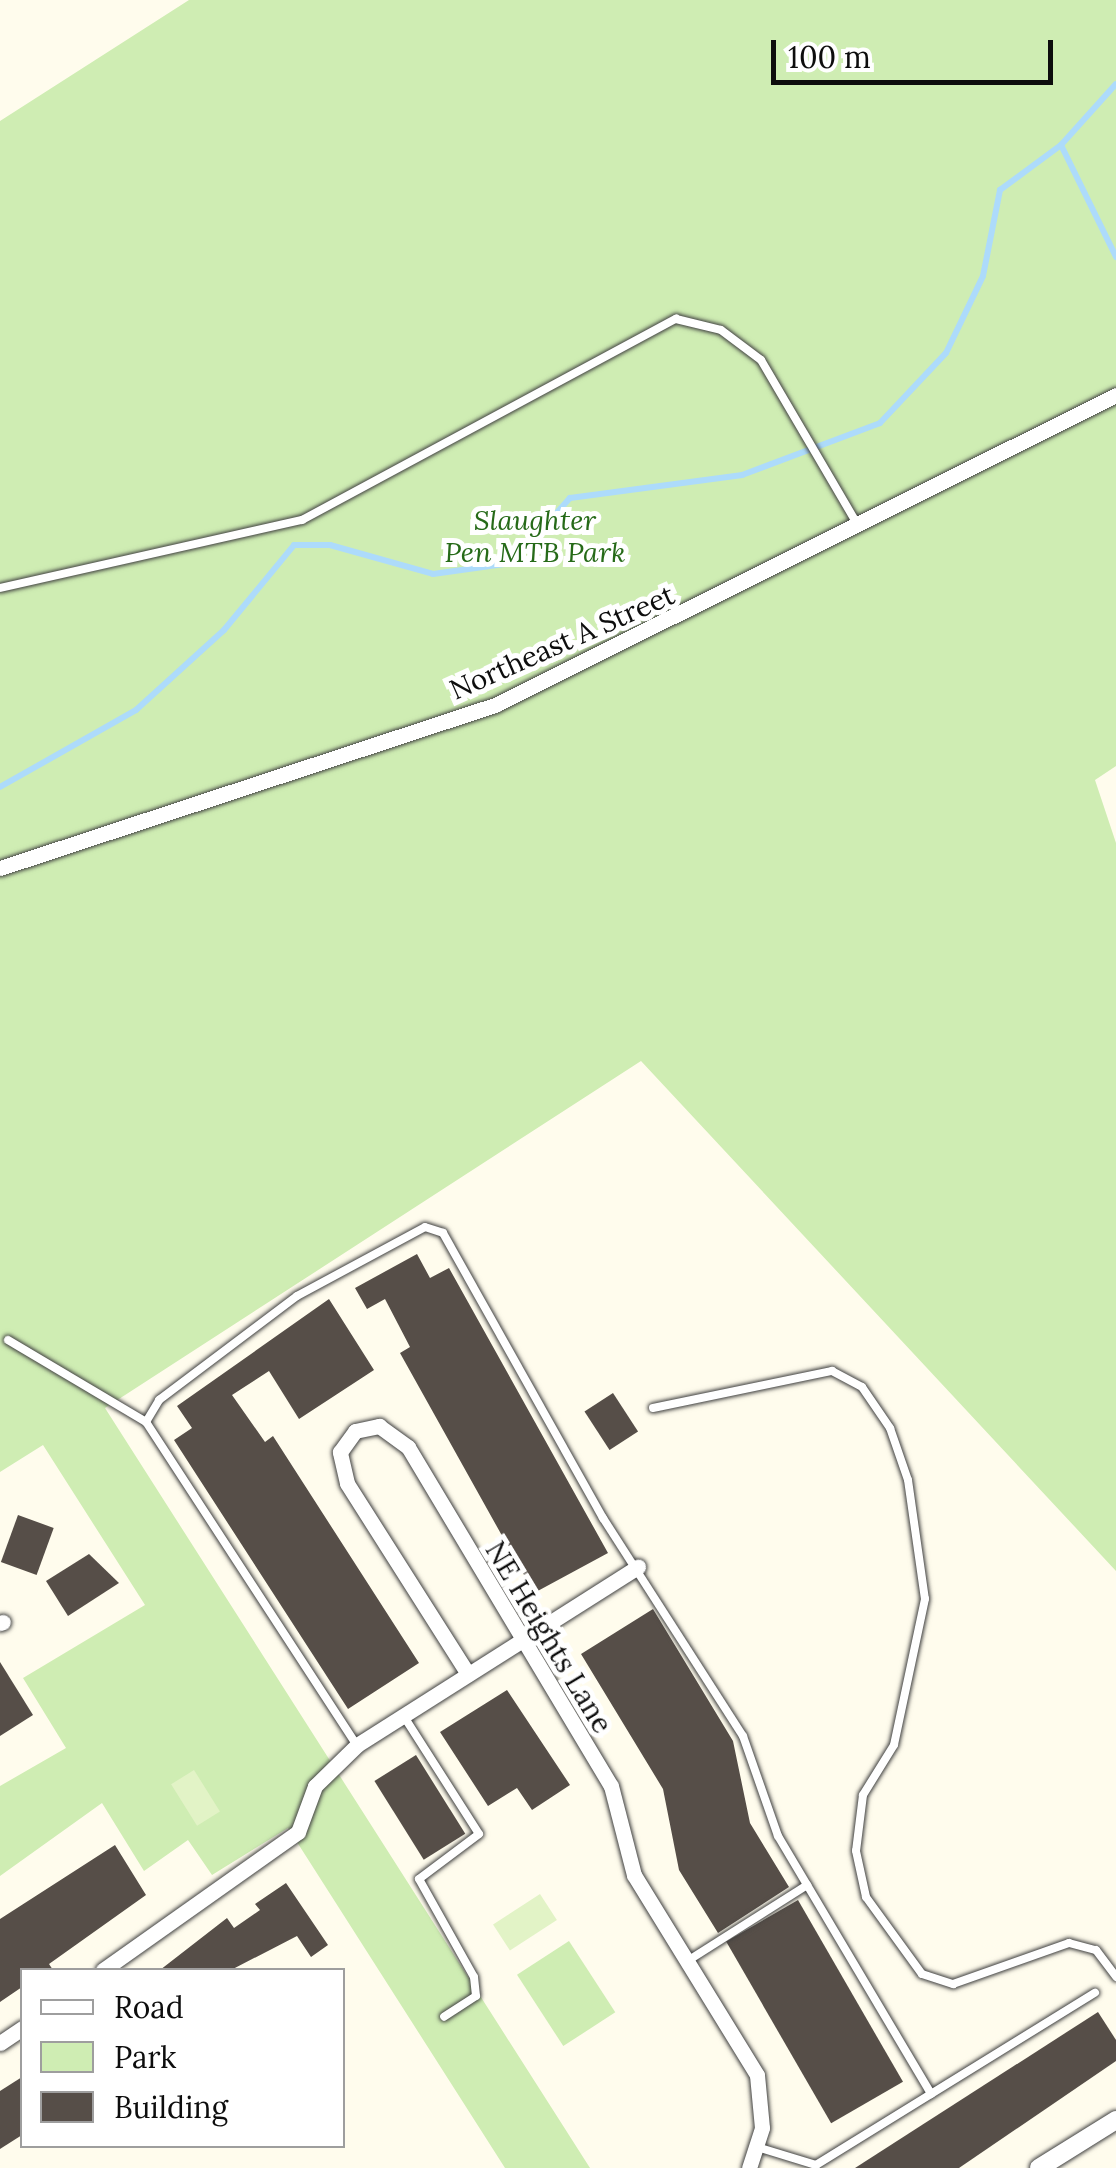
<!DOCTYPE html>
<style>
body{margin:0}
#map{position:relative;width:1116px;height:2168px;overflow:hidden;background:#fffced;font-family:Lora,serif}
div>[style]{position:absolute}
.green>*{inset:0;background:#cfedb3;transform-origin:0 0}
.pitch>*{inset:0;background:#e2f3c6;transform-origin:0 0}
.stream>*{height:6px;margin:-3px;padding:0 3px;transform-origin:3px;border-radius:3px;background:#addbfb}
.building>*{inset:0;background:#564e48;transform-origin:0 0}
.roads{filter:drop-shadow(0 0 2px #404040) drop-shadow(0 0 2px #404040)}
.service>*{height:8px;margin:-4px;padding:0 4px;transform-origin:4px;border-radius:4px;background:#fff}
.minor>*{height:15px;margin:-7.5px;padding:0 7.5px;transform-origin:7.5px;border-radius:7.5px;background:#fff}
.tertiary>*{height:18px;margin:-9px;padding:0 9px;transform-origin:9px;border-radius:9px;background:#fff}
span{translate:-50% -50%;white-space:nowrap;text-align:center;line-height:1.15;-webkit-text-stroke:10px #fff;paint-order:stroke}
.park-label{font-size:28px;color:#266a18;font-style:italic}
.street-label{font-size:28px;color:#0d0d0d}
.legend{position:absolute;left:20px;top:1968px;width:325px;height:180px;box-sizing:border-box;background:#fff;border:2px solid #9e9e9e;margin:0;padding:12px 18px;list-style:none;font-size:30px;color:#0d0d0d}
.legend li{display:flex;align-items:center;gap:20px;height:50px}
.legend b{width:50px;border:2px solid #9e9e9e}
.scale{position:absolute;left:771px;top:40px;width:282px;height:45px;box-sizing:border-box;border:5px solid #0d0d0d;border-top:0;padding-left:12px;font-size:30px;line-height:35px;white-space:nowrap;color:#0d0d0d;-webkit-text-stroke:8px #fff;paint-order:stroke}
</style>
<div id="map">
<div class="green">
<i style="clip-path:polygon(189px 0,1116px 0,1116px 766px,1095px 780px,1116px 843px,1116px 1571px,641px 1061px,105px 1408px,590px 2168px,505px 2168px,288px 1828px,212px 1875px,188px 1840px,144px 1871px,102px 1803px,0 1876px,0 1786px,66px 1748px,23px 1678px,145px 1605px,43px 1445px,0 1472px,0 121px)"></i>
<i style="left:569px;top:1941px;width:85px;height:62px;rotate:57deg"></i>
</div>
<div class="pitch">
<i style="left:194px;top:1770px;width:49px;height:27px;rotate:58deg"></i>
<i style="left:540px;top:1894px;width:31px;height:56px;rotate:57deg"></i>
</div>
<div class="stream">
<i style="left:1061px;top:145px;width:125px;rotate:63.8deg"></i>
<i style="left:0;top:787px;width:156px;rotate:-29.5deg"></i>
<i style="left:136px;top:710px;width:119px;rotate:-42.3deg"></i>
<i style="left:224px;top:630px;width:110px;rotate:-50.5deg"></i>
<i style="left:294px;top:545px;width:36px"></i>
<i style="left:330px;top:545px;width:107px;rotate:15.7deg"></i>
<i style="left:433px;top:574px;width:80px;rotate:-7.9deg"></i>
<i style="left:512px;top:563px;width:87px;rotate:-48.3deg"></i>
<i style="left:570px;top:498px;width:174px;rotate:-7.6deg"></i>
<i style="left:742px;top:475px;width:147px;rotate:-20.6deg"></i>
<i style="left:880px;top:423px;width:96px;rotate:-46.7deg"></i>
<i style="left:946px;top:353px;width:85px;rotate:-64.3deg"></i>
<i style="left:983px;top:276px;width:88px;rotate:-78.8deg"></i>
<i style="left:1000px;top:190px;width:76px;rotate:-36.4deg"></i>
<i style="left:1061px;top:145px;width:82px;rotate:-48deg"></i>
</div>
<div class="building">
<i style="clip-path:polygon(417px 1254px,430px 1278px,449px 1268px,608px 1553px,534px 1593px,400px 1353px,410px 1347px,385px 1299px,367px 1309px,355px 1288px)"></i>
<i style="clip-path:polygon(329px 1299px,374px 1370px,299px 1419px,269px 1371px,232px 1395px,265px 1442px,273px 1436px,419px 1663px,348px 1709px,174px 1440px,192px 1428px,177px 1406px)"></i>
<i style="left:613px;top:1393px;width:46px;height:34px;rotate:57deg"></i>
<i style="left:18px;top:1515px;width:38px;height:50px;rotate:20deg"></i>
<i style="clip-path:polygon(89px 1554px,119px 1583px,68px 1616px,46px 1581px)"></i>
<i style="clip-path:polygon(653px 1609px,733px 1741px,750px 1823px,789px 1887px,718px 1933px,679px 1870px,663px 1789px,581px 1654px)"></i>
<i style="clip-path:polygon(0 1662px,33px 1715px,0 1736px)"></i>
<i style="clip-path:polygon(507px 1690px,570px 1785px,532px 1810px,517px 1788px,488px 1806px,440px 1732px)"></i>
<i style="left:416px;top:1755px;width:93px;height:49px;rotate:58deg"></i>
<i style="clip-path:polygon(115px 1845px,146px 1895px,49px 1964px,53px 1970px,22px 1970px,22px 1987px,0 2002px,0 1919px)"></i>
<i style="clip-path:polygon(286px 1883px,328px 1945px,311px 1957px,297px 1936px,231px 1970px,160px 1970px,227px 1918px,234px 1928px,260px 1910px,255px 1904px)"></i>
<i style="left:798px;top:1900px;width:210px;height:83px;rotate:60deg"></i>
<i style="clip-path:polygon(1098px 2012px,1116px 2040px,1116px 2061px,959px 2168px,855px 2168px)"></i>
<i style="clip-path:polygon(22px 2077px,22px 2135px,0 2149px,0 2091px)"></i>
</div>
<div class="roads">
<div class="service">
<i style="left:0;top:588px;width:310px;rotate:-12.7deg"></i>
<i style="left:302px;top:520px;width:425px;rotate:-28.3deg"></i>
<i style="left:676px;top:319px;width:46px;rotate:13.7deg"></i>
<i style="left:721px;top:330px;width:50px;rotate:36.9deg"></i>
<i style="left:761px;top:360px;width:188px;rotate:59.6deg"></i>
<i style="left:8px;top:1340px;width:161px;rotate:30.7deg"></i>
<i style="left:653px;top:1408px;width:183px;rotate:-11.7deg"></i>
<i style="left:832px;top:1371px;width:34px;rotate:28deg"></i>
<i style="left:862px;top:1387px;width:50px;rotate:55.7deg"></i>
<i style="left:890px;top:1428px;width:55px;rotate:70.9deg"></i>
<i style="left:908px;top:1480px;width:120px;rotate:81.9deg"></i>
<i style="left:925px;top:1599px;width:149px;rotate:102deg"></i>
<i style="left:894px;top:1745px;width:59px;rotate:121.8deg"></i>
<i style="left:863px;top:1795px;width:56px;rotate:97.1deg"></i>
<i style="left:856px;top:1851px;width:47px;rotate:77.7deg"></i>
<i style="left:866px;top:1897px;width:95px;rotate:54deg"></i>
<i style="left:922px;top:1974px;width:33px;rotate:18deg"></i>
<i style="left:953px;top:1984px;width:123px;rotate:-19.5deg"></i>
<i style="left:1069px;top:1943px;width:28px;rotate:15deg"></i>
<i style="left:1096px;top:1950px;width:34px;rotate:53deg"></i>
<i style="left:403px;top:1715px;width:141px;rotate:57.4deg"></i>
<i style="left:479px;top:1834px;width:75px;rotate:143.1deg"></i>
<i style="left:419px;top:1879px;width:112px;rotate:60.7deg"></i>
<i style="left:474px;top:1977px;width:19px;rotate:84deg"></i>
<i style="left:476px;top:1996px;width:38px;rotate:147deg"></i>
<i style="left:356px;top:1744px;width:384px;rotate:-123.1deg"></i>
<i style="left:146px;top:1422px;width:26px;rotate:-59deg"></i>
<i style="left:159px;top:1400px;width:173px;rotate:-37deg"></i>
<i style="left:297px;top:1296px;width:145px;rotate:-28.3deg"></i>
<i style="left:425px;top:1227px;width:19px;rotate:18deg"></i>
<i style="left:443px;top:1233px;width:327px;rotate:60.7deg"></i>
<i style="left:603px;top:1518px;width:259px;rotate:57.3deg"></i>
<i style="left:743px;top:1736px;width:106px;rotate:70.7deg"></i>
<i style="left:778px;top:1836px;width:300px;rotate:59.3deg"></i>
<i style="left:689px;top:1960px;width:140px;rotate:-32.4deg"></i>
<i style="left:757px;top:2147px;width:62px;rotate:17deg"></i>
<i style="left:816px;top:2165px;width:328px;rotate:-31.7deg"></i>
</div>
<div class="minor">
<i style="left:0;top:868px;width:521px;rotate:-18.23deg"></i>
<i style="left:495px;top:705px;width:694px;rotate:-26.53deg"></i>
<i style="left:0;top:1623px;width:3px;rotate:-18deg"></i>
<i style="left:468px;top:1674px;width:226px;rotate:-122.4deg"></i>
<i style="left:347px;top:1483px;width:32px;rotate:-103deg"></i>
<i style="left:340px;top:1452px;width:26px;rotate:-54deg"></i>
<i style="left:355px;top:1431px;width:25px;rotate:-12deg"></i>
<i style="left:379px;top:1426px;width:36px;rotate:36deg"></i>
<i style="left:408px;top:1447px;width:395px;rotate:59.1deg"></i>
<i style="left:611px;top:1786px;width:92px;rotate:75.5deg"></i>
<i style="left:634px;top:1875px;width:235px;rotate:58.4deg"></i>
<i style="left:757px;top:2075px;width:53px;rotate:84.6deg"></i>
<i style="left:762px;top:2128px;width:42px;rotate:108deg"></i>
<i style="left:103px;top:1970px;width:239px;rotate:-35.3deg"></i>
<i style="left:298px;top:1832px;width:49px;rotate:-69.7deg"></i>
<i style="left:315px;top:1786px;width:59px;rotate:-44.3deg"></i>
<i style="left:357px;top:1745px;width:333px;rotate:-32.4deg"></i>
<i style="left:0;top:2043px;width:27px;rotate:-34deg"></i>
</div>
<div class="tertiary">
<i style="left:1039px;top:2168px;width:91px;rotate:-31.9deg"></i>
</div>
</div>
<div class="park-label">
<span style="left:535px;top:536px">Slaughter<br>Pen MTB Park</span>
</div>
<div class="street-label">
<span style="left:562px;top:642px;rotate:-24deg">Northeast A Street</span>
<span style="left:549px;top:1637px;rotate:59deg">NE Heights Lane</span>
</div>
<ul class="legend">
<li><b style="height:12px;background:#fff"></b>Road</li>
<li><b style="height:28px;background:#cfedb3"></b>Park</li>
<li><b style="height:28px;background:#564e48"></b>Building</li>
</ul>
<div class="scale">100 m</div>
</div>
